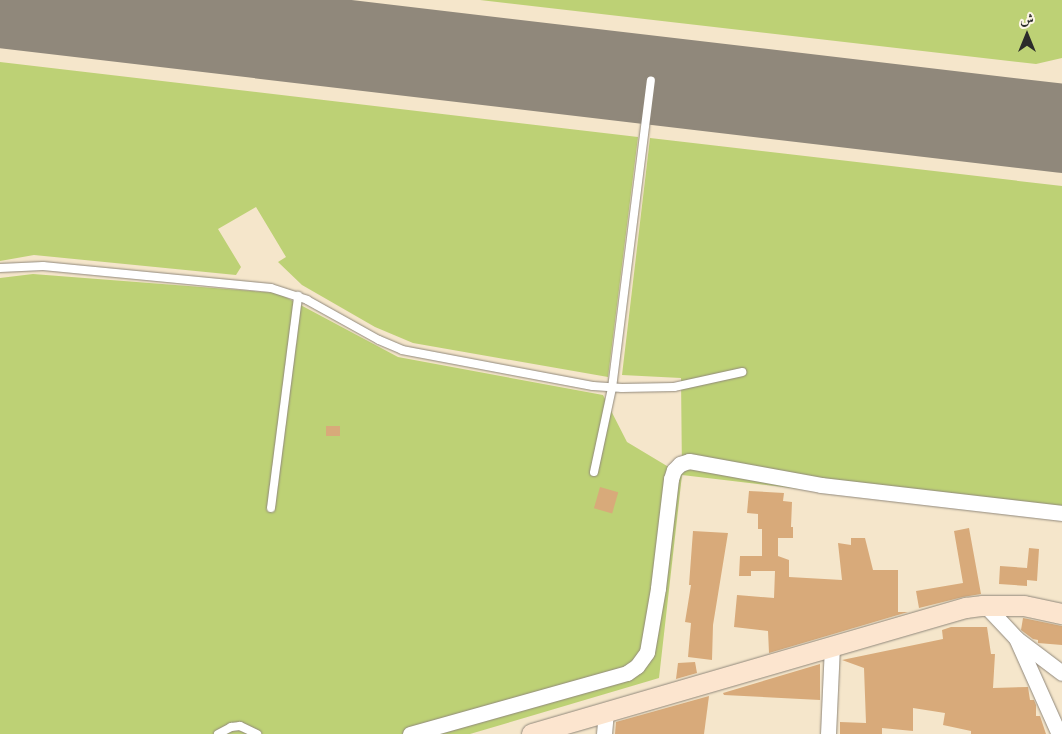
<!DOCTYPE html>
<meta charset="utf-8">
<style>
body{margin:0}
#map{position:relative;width:1062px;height:734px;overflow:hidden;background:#f5e6cb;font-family:"IM FELL DW Pica",Amiri,serif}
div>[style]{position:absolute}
.green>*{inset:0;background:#bdd175}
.runway>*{height:89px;margin:-44.5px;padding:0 44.5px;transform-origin:44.5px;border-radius:44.5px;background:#90887b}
.building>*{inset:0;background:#d8aa7a;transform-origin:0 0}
.roads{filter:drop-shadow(0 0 1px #90887b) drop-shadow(0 0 1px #90887b)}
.lane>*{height:8px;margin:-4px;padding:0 4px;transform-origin:4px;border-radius:4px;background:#fff}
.street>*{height:15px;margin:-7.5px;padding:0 7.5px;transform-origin:7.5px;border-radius:7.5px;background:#fff}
.secondary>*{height:20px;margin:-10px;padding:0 10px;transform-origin:10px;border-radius:10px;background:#fce5cf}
span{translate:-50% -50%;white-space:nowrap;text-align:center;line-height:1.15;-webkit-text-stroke:4px #fcf5e5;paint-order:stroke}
.north{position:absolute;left:1002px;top:10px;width:50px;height:50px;-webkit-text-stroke:4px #fcf5e5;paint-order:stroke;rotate:0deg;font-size:14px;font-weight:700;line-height:20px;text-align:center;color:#2b2b2b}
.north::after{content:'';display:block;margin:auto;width:18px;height:22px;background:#2b2b2b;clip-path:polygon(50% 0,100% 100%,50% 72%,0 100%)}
</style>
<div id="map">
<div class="green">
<i style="clip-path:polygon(480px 0,1062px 0,1062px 58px,1036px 64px)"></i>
<i style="clip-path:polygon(0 62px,638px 137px,608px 377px,413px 343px,375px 327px,302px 285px,278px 262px,286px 257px,256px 207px,218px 229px,241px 267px,236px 275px,34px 255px,0 261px)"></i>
<i style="clip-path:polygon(650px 138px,1062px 186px,1062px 520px,682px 475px,659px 678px,470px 734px,0 734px,0 278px,33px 274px,278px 293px,398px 357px,603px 395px,627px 442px,682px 475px,681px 378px,622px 375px)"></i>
</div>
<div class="runway">
<i style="left:0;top:3px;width:1069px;rotate:6.71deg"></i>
</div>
<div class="building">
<i style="left:326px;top:426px;width:14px;height:10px"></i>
<i style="left:600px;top:487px;width:19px;height:22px;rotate:16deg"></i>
<i style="clip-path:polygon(749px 491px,784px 493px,783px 501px,792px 502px,791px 527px,793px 527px,793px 538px,778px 538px,778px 556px,789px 560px,789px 577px,842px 580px,838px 543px,851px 545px,851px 538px,865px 538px,873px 570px,898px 570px,898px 612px,908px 612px,769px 653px,768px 631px,734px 627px,737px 595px,774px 598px,775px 571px,751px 571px,751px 576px,739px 576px,740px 556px,762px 556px,762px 529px,758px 529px,758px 514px,747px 513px)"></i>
<i style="clip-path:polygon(969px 528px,981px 594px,963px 597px,919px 608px,916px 591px,963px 583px,954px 531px)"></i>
<i style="clip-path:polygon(693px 531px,728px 533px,713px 625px,712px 660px,688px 657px,691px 623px,685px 622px,691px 585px,689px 585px)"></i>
<i style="clip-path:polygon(1029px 548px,1039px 549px,1037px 581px,1027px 580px,1027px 586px,999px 584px,1000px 566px,1027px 568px)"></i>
<i style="clip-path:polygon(1023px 618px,1062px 626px,1062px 645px,1038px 643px,1038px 640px,1033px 639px,1021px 630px)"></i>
<i style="clip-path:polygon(951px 627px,987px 627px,991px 654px,995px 654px,993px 688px,1028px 687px,1030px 700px,1034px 700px,1036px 705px,1036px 716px,1040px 716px,1046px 734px,971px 734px,971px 731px,943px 725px,945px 713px,913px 708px,913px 731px,882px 728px,882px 734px,840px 734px,840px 722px,866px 723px,864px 668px,842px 660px,943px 639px,942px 630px)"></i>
<i style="clip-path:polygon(695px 662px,697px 673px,676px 679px,678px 663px)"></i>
<i style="clip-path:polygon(820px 664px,820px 700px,724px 695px,723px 693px)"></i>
<i style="clip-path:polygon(709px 696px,704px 734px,615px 734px,616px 722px)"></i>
</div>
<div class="roads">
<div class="lane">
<i style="left:0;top:268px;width:43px;rotate:-2.7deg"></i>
<i style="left:43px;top:266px;width:229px;rotate:5.5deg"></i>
<i style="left:271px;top:288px;width:38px;rotate:18deg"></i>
<i style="left:307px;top:300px;width:82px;rotate:29.1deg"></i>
<i style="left:379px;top:340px;width:25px;rotate:23deg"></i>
<i style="left:402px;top:350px;width:194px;rotate:10.7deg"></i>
<i style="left:593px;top:386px;width:29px;rotate:4deg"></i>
<i style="left:622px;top:388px;width:52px;rotate:-1.1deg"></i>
<i style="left:674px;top:387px;width:70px;rotate:-12.4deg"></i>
<i style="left:594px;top:472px;width:86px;rotate:-77.9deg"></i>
<i style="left:612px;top:388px;width:310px;rotate:-82.8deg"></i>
<i style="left:271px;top:508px;width:214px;rotate:-82.7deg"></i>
<i style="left:218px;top:734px;width:15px;rotate:-28deg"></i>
<i style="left:231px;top:727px;width:9px;rotate:-6deg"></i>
<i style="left:240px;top:726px;width:19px;rotate:25deg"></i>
</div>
<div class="street">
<i style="left:986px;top:606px;width:44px;rotate:46.8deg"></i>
<i style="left:1016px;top:638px;width:105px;rotate:65.9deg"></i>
<i style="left:1017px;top:639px;width:56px;rotate:37.1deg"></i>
<i style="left:410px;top:734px;width:225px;rotate:-15.7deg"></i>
<i style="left:627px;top:673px;width:12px;rotate:-35deg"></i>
<i style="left:637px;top:666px;width:17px;rotate:-54deg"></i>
<i style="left:647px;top:652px;width:65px;rotate:-80.2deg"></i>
<i style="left:658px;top:588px;width:110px;rotate:-83.2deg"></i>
<i style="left:671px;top:479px;width:9px;rotate:-72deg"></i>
<i style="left:674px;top:470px;width:8px;rotate:-45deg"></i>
<i style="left:680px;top:464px;width:9px;rotate:-18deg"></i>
<i style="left:689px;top:461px;width:134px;rotate:10.3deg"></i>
<i style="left:821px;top:485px;width:243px;rotate:6.6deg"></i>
<i style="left:604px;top:734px;width:21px;rotate:-85deg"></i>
<i style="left:828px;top:734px;width:87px;rotate:-87.4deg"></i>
</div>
<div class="secondary">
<i style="left:532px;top:734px;width:452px;rotate:-16.2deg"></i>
<i style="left:966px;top:608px;width:17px;rotate:-7deg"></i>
<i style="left:983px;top:606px;width:41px"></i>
<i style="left:1024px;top:606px;width:39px;rotate:12deg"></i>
</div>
</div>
<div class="north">ش</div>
</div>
